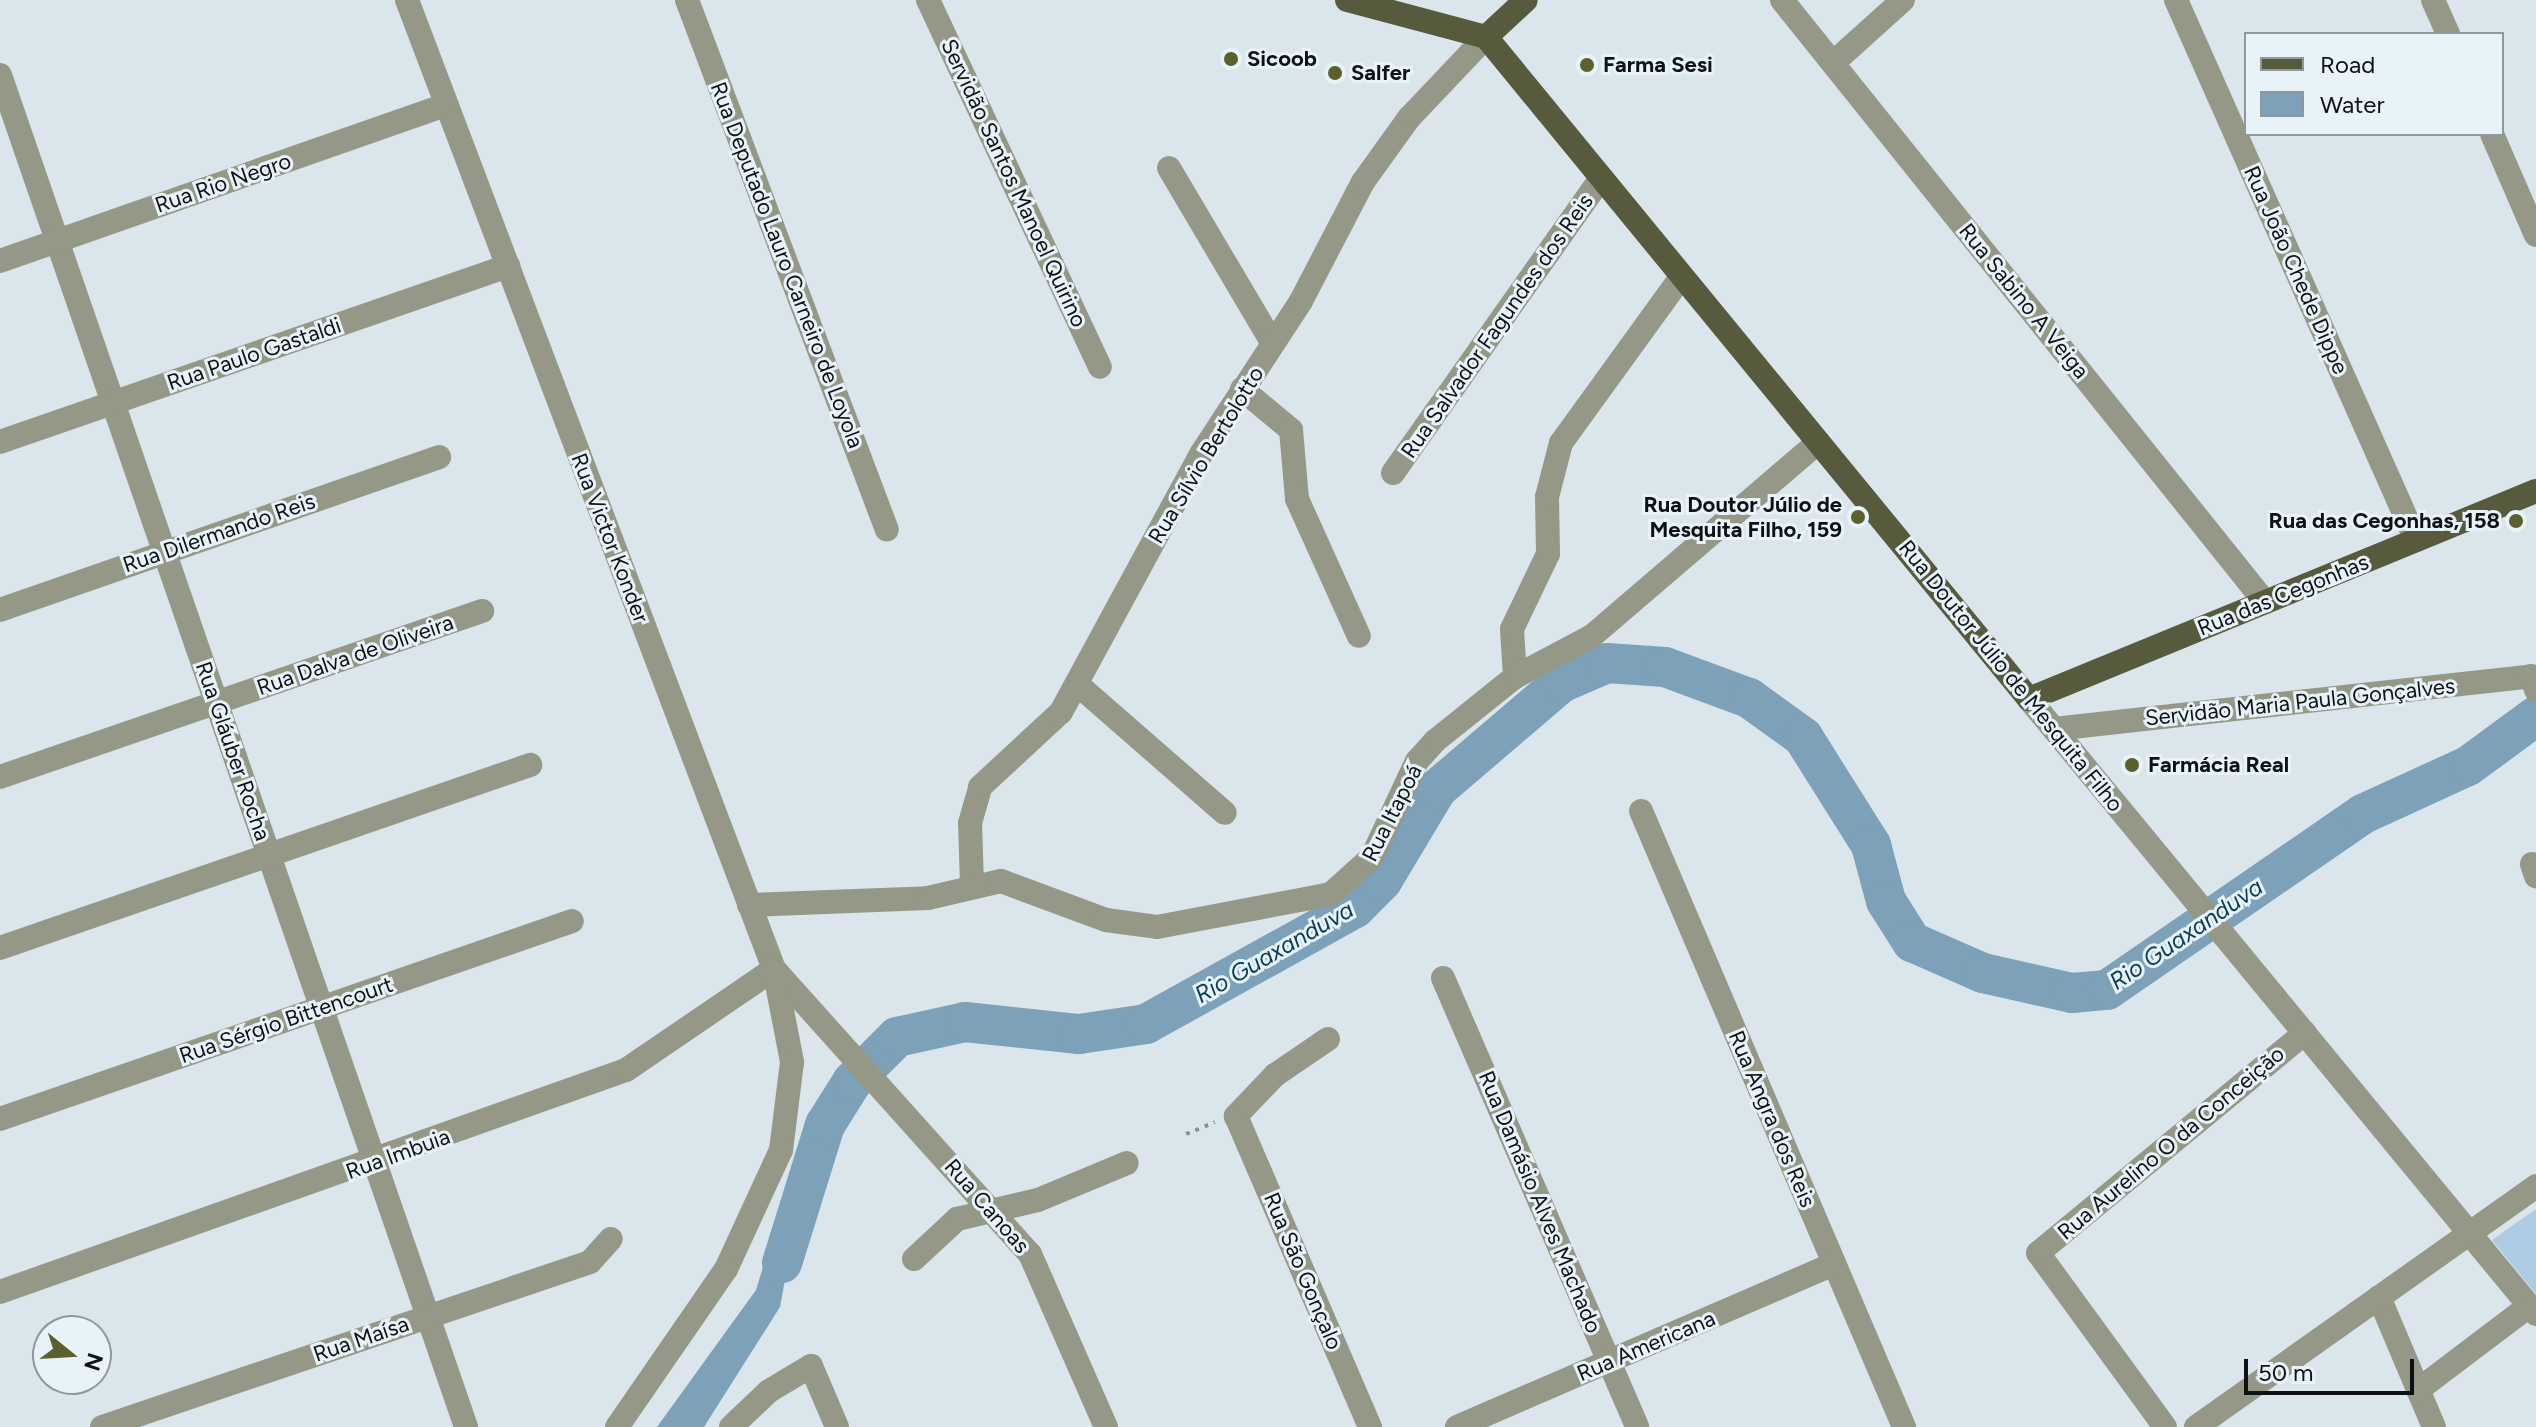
<!DOCTYPE html>
<meta charset="utf-8">
<style>
body{margin:0}
#map{position:relative;width:2536px;height:1427px;overflow:hidden;background:#dbe5ec;font-family:Figtree,sans-serif}
div>[style]{position:absolute}
.green>*{inset:0;background:#adcce2}
.water>*{inset:0;background:#7da1b9}
.river>*{height:40px;margin:-20px;padding:0 20px;transform-origin:20px;border-radius:20px;background:#7da1b9}
.path>*{height:4px;margin-top:-2px;transform-origin:0;background:repeating-linear-gradient(90deg,#8b9297 0 4px,transparent 0 10px)}
.minor>*{height:24px;margin:-12px;padding:0 12px;transform-origin:12px;border-radius:12px;background:#969887}
.major>*{height:24px;margin:-12px;padding:0 12px;transform-origin:12px;border-radius:12px;background:#575a3d}
.dots>*{width:22px;height:22px;translate:-50% -50%;box-sizing:border-box;border:4px solid #e8f2f9;border-radius:50%}
span{translate:-50% -50%;white-space:nowrap;text-align:center;line-height:1.15;-webkit-text-stroke:6px #e8f2f9;paint-order:stroke}
.poi-label{font-size:22px;color:#0e1214;font-weight:700}
.left{translate:0 -50%;text-align:left}
.right{translate:-100% -50%;text-align:right}
.street-label{font-size:22px;color:#0e1214}
.water-label{font-size:24px;color:#0d3c56;font-style:italic}
.legend{position:absolute;left:2244px;top:32px;width:260px;height:104px;box-sizing:border-box;background:#e8f2f9;border:2px solid #91989d;margin:0;padding:10px 14px;list-style:none;font-size:24px;color:#0e1214}
.legend li{display:flex;align-items:center;gap:16px;height:40px}
.legend b{width:40px;border:2px solid #91989d}
.north{position:absolute;left:32px;top:1315px;width:80px;height:80px;box-sizing:border-box;background:#e8f2f9;border:2px solid #91989d;border-radius:50%;rotate:108deg;font-size:22px;font-weight:700;line-height:32px;text-align:center;color:#0e1214}
.north::after{content:'';display:block;margin:auto;width:28px;height:36px;background:#5c602e;clip-path:polygon(50% 0,100% 100%,50% 72%,0 100%)}
.scale{position:absolute;left:2244px;top:1359px;width:170px;height:36px;box-sizing:border-box;border:4px solid #0e1214;border-top:0;padding-left:10px;font-size:24px;line-height:28px;white-space:nowrap;color:#0e1214;-webkit-text-stroke:6px #e8f2f9;paint-order:stroke}
</style>
<div id="map">
<div class="green">
<i style="clip-path:polygon(2536px 1209px,2536px 1294px,2492px 1240px)"></i>
</div>
<div class="water">
<i style="clip-path:polygon(837px 1075px,852px 1082px,804px 1175px,780px 1307px,704px 1427px,657px 1427px,756px 1290px,802px 1140px)"></i>
</div>
<div class="river">
<i style="left:782px;top:1263px;width:145px;rotate:-72.7deg"></i>
<i style="left:825px;top:1125px;width:51px;rotate:-57.9deg"></i>
<i style="left:852px;top:1082px;width:64px;rotate:-45deg"></i>
<i style="left:897px;top:1037px;width:70px;rotate:-12.4deg"></i>
<i style="left:965px;top:1022px;width:115px;rotate:6deg"></i>
<i style="left:1079px;top:1034px;width:68px;rotate:-8.5deg"></i>
<i style="left:1146px;top:1024px;width:239px;rotate:-29deg"></i>
<i style="left:1355px;top:908px;width:38px;rotate:-45deg"></i>
<i style="left:1382px;top:881px;width:107px;rotate:-59.1deg"></i>
<i style="left:1437px;top:789px;width:163px;rotate:-40.5deg"></i>
<i style="left:1561px;top:683px;width:50px;rotate:-23.5deg"></i>
<i style="left:1607px;top:663px;width:58px;rotate:3.9deg"></i>
<i style="left:1665px;top:667px;width:90px;rotate:20.3deg"></i>
<i style="left:1749px;top:698px;width:67px;rotate:35.8deg"></i>
<i style="left:1803px;top:737px;width:128px;rotate:57.8deg"></i>
<i style="left:1871px;top:845px;width:58px;rotate:75deg"></i>
<i style="left:1886px;top:901px;width:49px;rotate:57.6deg"></i>
<i style="left:1912px;top:942px;width:77px;rotate:23.6deg"></i>
<i style="left:1983px;top:973px;width:91px;rotate:12.7deg"></i>
<i style="left:2072px;top:993px;width:35px;rotate:-5deg"></i>
<i style="left:2107px;top:990px;width:311px;rotate:-34.5deg"></i>
<i style="left:2363px;top:814px;width:115px;rotate:-24.6deg"></i>
<i style="left:2468px;top:766px;width:84px;rotate:-36.3deg"></i>
</div>
<div class="path">
<i style="left:1186px;top:1134px;width:31px;rotate:-22deg"></i>
</div>
<div class="minor">
<i style="left:407px;top:0;width:1036px;rotate:69.26deg"></i>
<i style="left:774px;top:969px;width:383px;rotate:48.1deg"></i>
<i style="left:1030px;top:1254px;width:189px;rotate:66.3deg"></i>
<i style="left:687px;top:0;width:566px;rotate:69.33deg"></i>
<i style="left:928px;top:0;width:405px;rotate:64.9deg"></i>
<i style="left:1782px;top:0;width:772px;rotate:51.26deg"></i>
<i style="left:2176px;top:0;width:591px;rotate:66.04deg"></i>
<i style="left:2433px;top:0;width:37px;rotate:66deg"></i>
<i style="left:1833px;top:63px;width:94px;rotate:-42deg"></i>
<i style="left:0;top:75px;width:1430px;rotate:70.98deg"></i>
<i style="left:2492px;top:134px;width:110px;rotate:66.5deg"></i>
<i style="left:1169px;top:168px;width:204px;rotate:59.4deg"></i>
<i style="left:0;top:261px;width:472px;rotate:-19.3deg"></i>
<i style="left:1242px;top:389px;width:64px;rotate:39.9deg"></i>
<i style="left:1291px;top:430px;width:69px;rotate:85deg"></i>
<i style="left:1297px;top:499px;width:150px;rotate:65.7deg"></i>
<i style="left:0;top:442px;width:538px;rotate:-19.11deg"></i>
<i style="left:1393px;top:473px;width:361px;rotate:-54.8deg"></i>
<i style="left:0;top:610px;width:465px;rotate:-19.2deg"></i>
<i style="left:1515px;top:677px;width:48px;rotate:-93.6deg"></i>
<i style="left:1512px;top:629px;width:83px;rotate:-64.4deg"></i>
<i style="left:1548px;top:554px;width:57px;rotate:-91deg"></i>
<i style="left:1547px;top:497px;width:56px;rotate:-75.5deg"></i>
<i style="left:1561px;top:443px;width:206px;rotate:-54.1deg"></i>
<i style="left:1077px;top:684px;width:196px;rotate:41.1deg"></i>
<i style="left:2029px;top:699px;width:797px;rotate:50.5deg"></i>
<i style="left:2054px;top:729px;width:480px;rotate:-6.3deg"></i>
<i style="left:2531px;top:676px;width:15px;rotate:70deg"></i>
<i style="left:0;top:777px;width:510px;rotate:-19deg"></i>
<i style="left:1641px;top:811px;width:670px;rotate:66.88deg"></i>
<i style="left:2532px;top:864px;width:13px;rotate:72deg"></i>
<i style="left:972px;top:885px;width:62px;rotate:-91.8deg"></i>
<i style="left:970px;top:823px;width:37px;rotate:-74deg"></i>
<i style="left:980px;top:787px;width:110px;rotate:-42.8deg"></i>
<i style="left:1061px;top:712px;width:294px;rotate:-61.5deg"></i>
<i style="left:1201px;top:454px;width:183px;rotate:-56.8deg"></i>
<i style="left:1301px;top:301px;width:134px;rotate:-62.5deg"></i>
<i style="left:1363px;top:182px;width:79px;rotate:-54.3deg"></i>
<i style="left:1409px;top:118px;width:112px;rotate:-46.5deg"></i>
<i style="left:749px;top:905px;width:179px;rotate:-2.2deg"></i>
<i style="left:928px;top:898px;width:75px;rotate:-13.1deg"></i>
<i style="left:1001px;top:881px;width:112px;rotate:20.4deg"></i>
<i style="left:1106px;top:920px;width:51px;rotate:7.8deg"></i>
<i style="left:1157px;top:927px;width:177px;rotate:-10.7deg"></i>
<i style="left:1331px;top:894px;width:55px;rotate:-42.1deg"></i>
<i style="left:1372px;top:857px;width:106px;rotate:-64.9deg"></i>
<i style="left:1417px;top:761px;width:27px;rotate:-48deg"></i>
<i style="left:1435px;top:741px;width:102px;rotate:-38.7deg"></i>
<i style="left:1515px;top:677px;width:87px;rotate:-28deg"></i>
<i style="left:1592px;top:636px;width:298px;rotate:-40.6deg"></i>
<i style="left:0;top:948px;width:561px;rotate:-19.05deg"></i>
<i style="left:1443px;top:978px;width:489px;rotate:66.6deg"></i>
<i style="left:1328px;top:1039px;width:64px;rotate:145.8deg"></i>
<i style="left:1275px;top:1075px;width:57px;rotate:133.6deg"></i>
<i style="left:1236px;top:1116px;width:339px;rotate:66.7deg"></i>
<i style="left:0;top:1119px;width:605px;rotate:-19.09deg"></i>
<i style="left:914px;top:1259px;width:59px;rotate:-42.9deg"></i>
<i style="left:957px;top:1219px;width:83px;rotate:-13.2deg"></i>
<i style="left:1038px;top:1200px;width:96px;rotate:-22.6deg"></i>
<i style="left:0;top:1292px;width:664px;rotate:-19.53deg"></i>
<i style="left:626px;top:1070px;width:179px;rotate:-34.3deg"></i>
<i style="left:774px;top:969px;width:95px;rotate:79deg"></i>
<i style="left:792px;top:1062px;width:89px;rotate:97.1deg"></i>
<i style="left:781px;top:1150px;width:131px;rotate:114.8deg"></i>
<i style="left:726px;top:1269px;width:192px;rotate:124.6deg"></i>
<i style="left:2379px;top:1297px;width:141px;rotate:67.1deg"></i>
<i style="left:2418px;top:1390px;width:139px;rotate:-37.1deg"></i>
<i style="left:102px;top:1427px;width:515px;rotate:-18.68deg"></i>
<i style="left:590px;top:1262px;width:31px;rotate:-48deg"></i>
<i style="left:731px;top:1427px;width:52px;rotate:-43.5deg"></i>
<i style="left:769px;top:1391px;width:49px;rotate:-30.8deg"></i>
<i style="left:811px;top:1366px;width:66px;rotate:66.9deg"></i>
<i style="left:1457px;top:1427px;width:411px;rotate:-23.4deg"></i>
<i style="left:2165px;top:1427px;width:215px;rotate:-126.1deg"></i>
<i style="left:2038px;top:1253px;width:346px;rotate:-39.5deg"></i>
<i style="left:2196px;top:1427px;width:417px;rotate:-35.3deg"></i>
</div>
<div class="major">
<i style="left:1347px;top:0;width:144px;rotate:14.9deg"></i>
<i style="left:1486px;top:37px;width:856px;rotate:50.64deg"></i>
<i style="left:2029px;top:699px;width:548px;rotate:-22.31deg"></i>
<i style="left:1486px;top:37px;width:54px;rotate:-42.8deg"></i>
</div>
<div class="dots">
<i style="left:1231px;top:59px;background:#5c602e"></i>
<i style="left:1587px;top:65px;background:#5c602e"></i>
<i style="left:1335px;top:73px;background:#5c602e"></i>
<i style="left:1858px;top:517px;background:#5c602e"></i>
<i style="left:2516px;top:521px;background:#5c602e"></i>
<i style="left:2132px;top:765px;background:#5c602e"></i>
</div>
<div class="poi-label">
<span class="left" style="left:1247px;top:59px">Sicoob</span>
<span class="left" style="left:1603px;top:65px">Farma Sesi</span>
<span class="left" style="left:1351px;top:73px">Salfer</span>
<span class="right" style="left:1842px;top:517px">Rua Doutor Júlio de<br>Mesquita Filho, 159</span>
<span class="right" style="left:2500px;top:521px">Rua das Cegonhas, 158</span>
<span class="left" style="left:2148px;top:765px">Farmácia Real</span>
</div>
<div class="street-label">
<span style="left:223px;top:183px;rotate:-19deg">Rua Rio Negro</span>
<span style="left:1014px;top:183px;rotate:65deg">Servidão Santos Manoel Quirino</span>
<span style="left:787px;top:265px;rotate:69deg">Rua Deputado Lauro Carneiro de Loyola</span>
<span style="left:2296px;top:270px;rotate:66deg">Rua João Chede Dippe</span>
<span style="left:2024px;top:301px;rotate:51deg">Rua Sabino A Veiga</span>
<span style="left:1497px;top:326px;rotate:-55deg">Rua Salvador Fagundes dos Reis</span>
<span style="left:254px;top:354px;rotate:-19deg">Rua Paulo Gastaldi</span>
<span style="left:1206px;top:455px;rotate:-59deg">Rua Sílvio Bertolotto</span>
<span style="left:219px;top:533px;rotate:-19deg">Rua Dilermando Reis</span>
<span style="left:610px;top:538px;rotate:69deg">Rua Victor Konder</span>
<span style="left:2283px;top:595px;rotate:-22deg">Rua das Cegonhas</span>
<span style="left:355px;top:655px;rotate:-19deg">Rua Dalva de Oliveira</span>
<span style="left:2011px;top:676px;rotate:51deg">Rua Doutor Júlio de Mesquita Filho</span>
<span style="left:2300px;top:702px;rotate:-6deg">Servidão Maria Paula Gonçalves</span>
<span style="left:233px;top:751px;rotate:71deg">Rua Gláuber Rocha</span>
<span style="left:1392px;top:813px;rotate:-63deg">Rua Itapoá</span>
<span style="left:286px;top:1020px;rotate:-19deg">Rua Sérgio Bittencourt</span>
<span style="left:1772px;top:1119px;rotate:67deg">Rua Angra dos Reis</span>
<span style="left:2171px;top:1143px;rotate:-40deg">Rua Aurelino O da Conceição</span>
<span style="left:398px;top:1154px;rotate:-20deg">Rua Imbuia</span>
<span style="left:1540px;top:1202px;rotate:67deg">Rua Damásio Alves Machado</span>
<span style="left:987px;top:1206px;rotate:49deg">Rua Canoas</span>
<span style="left:1303px;top:1271px;rotate:67deg">Rua São Gonçalo</span>
<span style="left:361px;top:1339px;rotate:-19deg">Rua Maísa</span>
<span style="left:1646px;top:1346px;rotate:-23deg">Rua Americana</span>
</div>
<div class="water-label">
<span style="left:2186px;top:934px;rotate:-34deg">Rio Guaxanduva</span>
<span style="left:1274px;top:952px;rotate:-30deg">Rio Guaxanduva</span>
</div>
<ul class="legend">
<li><b style="height:10px;background:#575a3d"></b>Road</li>
<li><b style="height:22px;background:#7da1b9"></b>Water</li>
</ul>
<div class="north">N</div>
<div class="scale">50 m</div>
</div>
